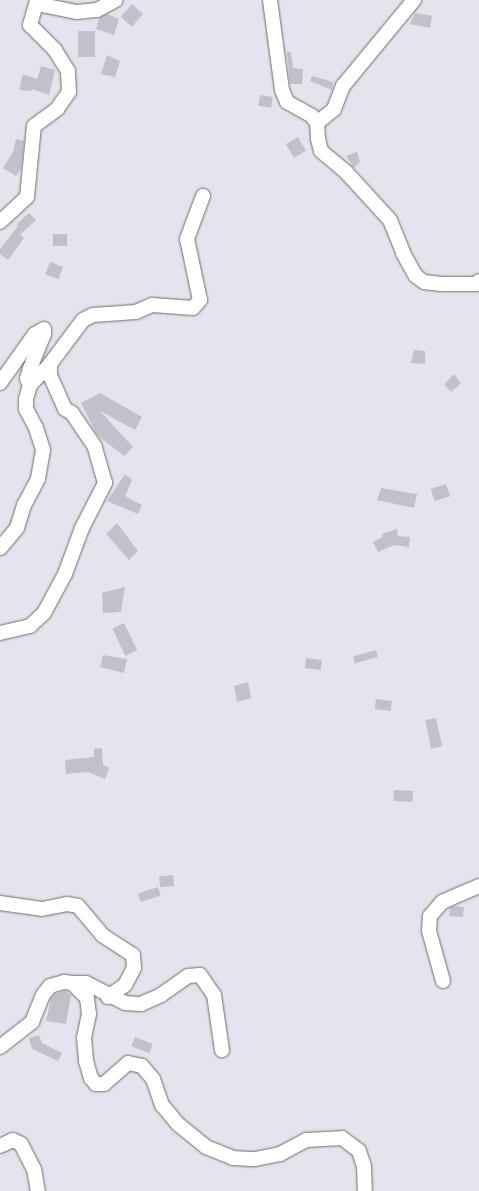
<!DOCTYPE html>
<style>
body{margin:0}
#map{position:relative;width:479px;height:1191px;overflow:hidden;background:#e5e4ec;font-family:Jost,sans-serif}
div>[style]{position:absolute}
.building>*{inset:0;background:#c2c1c9;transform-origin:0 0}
.roads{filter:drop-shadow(0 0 1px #6c6c72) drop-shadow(0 0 1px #6c6c72)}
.minor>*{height:14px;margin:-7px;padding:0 7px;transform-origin:7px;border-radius:7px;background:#fff}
span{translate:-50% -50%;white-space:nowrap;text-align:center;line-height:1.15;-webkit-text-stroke:4.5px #e5e4ec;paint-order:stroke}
</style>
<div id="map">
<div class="building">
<i style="left:132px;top:4px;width:15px;height:17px;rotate:42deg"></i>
<i style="clip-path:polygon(415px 13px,432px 16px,430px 28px,410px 24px)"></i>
<i style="clip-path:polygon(107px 14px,119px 19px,114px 35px,96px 29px,99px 18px)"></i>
<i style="left:78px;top:31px;width:17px;height:26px"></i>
<i style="clip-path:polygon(287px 52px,291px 52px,293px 68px,303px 69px,302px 84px,290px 84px)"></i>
<i style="clip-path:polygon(107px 55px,120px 61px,115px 77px,101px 74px)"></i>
<i style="clip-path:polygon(41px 66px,55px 70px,49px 95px,32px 89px,31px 91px,19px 90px,23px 74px,37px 79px)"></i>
<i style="clip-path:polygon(312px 76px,333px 82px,332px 90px,310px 81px)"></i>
<i style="left:260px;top:95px;width:13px;height:11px;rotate:9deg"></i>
<i style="left:298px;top:137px;width:16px;height:14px;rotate:60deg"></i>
<i style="clip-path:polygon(16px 139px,24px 141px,21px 169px,16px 176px,3px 168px,13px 152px)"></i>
<i style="clip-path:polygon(357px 152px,360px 162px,354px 168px,346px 156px)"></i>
<i style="clip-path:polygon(29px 213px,36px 220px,20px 235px,24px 238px,8px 260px,0 254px,0 249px,18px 226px,16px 225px)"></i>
<i style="left:67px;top:234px;width:12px;height:14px;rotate:90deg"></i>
<i style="left:50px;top:262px;width:14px;height:13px;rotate:21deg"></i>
<i style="clip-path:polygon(414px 350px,425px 351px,425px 364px,411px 363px)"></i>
<i style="clip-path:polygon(454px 374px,461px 383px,451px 392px,444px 385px)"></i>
<i style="clip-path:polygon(100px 393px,142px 417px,135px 430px,100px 411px,133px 447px,124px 456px,97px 435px,81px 403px)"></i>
<i style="clip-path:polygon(125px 474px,132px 480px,125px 496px,142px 505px,138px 514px,107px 501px)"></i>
<i style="left:446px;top:484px;width:13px;height:16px;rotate:72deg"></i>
<i style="clip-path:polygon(381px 488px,417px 494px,414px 508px,377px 500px)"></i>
<i style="clip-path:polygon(117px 523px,138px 551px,129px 560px,106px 534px)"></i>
<i style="clip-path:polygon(397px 529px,398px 536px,410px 537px,409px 547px,394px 545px,378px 552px,373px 542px,383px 537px,382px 534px)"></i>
<i style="clip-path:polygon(125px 587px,121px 612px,103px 613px,102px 593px)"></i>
<i style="left:124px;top:623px;width:30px;height:13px;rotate:64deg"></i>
<i style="left:376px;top:650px;width:7px;height:24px;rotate:74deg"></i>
<i style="clip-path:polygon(103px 655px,127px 659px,124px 673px,100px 667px)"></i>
<i style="left:306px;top:658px;width:16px;height:10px;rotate:7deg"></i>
<i style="clip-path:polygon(248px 682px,251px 698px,237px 702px,234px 686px)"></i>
<i style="left:376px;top:699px;width:16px;height:10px;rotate:7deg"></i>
<i style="left:436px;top:718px;width:29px;height:11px;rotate:78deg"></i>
<i style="clip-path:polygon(102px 748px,103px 765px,109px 768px,105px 779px,88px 772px,66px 774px,65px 760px,94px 757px,94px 749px)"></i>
<i style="left:394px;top:790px;width:19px;height:11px;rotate:3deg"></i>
<i style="left:173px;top:875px;width:11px;height:14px;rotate:85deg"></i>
<i style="left:158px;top:887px;width:9px;height:21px;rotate:72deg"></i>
<i style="clip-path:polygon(454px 906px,464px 907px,463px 917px,449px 916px,450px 908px)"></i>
<i style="clip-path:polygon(65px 991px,71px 995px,66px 1024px,46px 1021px,51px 999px,55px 994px)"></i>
<i style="clip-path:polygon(39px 1035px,42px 1043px,62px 1053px,58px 1061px,32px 1049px,29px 1038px)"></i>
<i style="left:135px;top:1037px;width:19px;height:10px;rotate:21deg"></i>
</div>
<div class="roads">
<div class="minor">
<i style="left:270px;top:0;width:91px;rotate:82.4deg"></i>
<i style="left:282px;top:90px;width:13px;rotate:67deg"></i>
<i style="left:287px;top:102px;width:29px;rotate:29deg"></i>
<i style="left:312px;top:116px;width:9px;rotate:54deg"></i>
<i style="left:317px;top:123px;width:16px;rotate:86deg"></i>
<i style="left:318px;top:139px;width:12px;rotate:76deg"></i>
<i style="left:321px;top:151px;width:33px;rotate:40deg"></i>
<i style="left:346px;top:172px;width:65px;rotate:47.5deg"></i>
<i style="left:390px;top:220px;width:35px;rotate:68deg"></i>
<i style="left:403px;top:253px;width:26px;rotate:61deg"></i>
<i style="left:416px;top:276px;width:10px;rotate:37deg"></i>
<i style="left:424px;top:282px;width:17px;rotate:7deg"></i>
<i style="left:441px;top:284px;width:35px"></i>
<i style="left:476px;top:284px;width:4px;rotate:-45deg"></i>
<i style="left:37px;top:4px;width:41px;rotate:11.3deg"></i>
<i style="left:77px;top:12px;width:20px;rotate:-6deg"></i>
<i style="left:97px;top:10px;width:21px;rotate:-28deg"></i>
<i style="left:317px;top:123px;width:22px;rotate:-39deg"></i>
<i style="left:334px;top:109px;width:25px;rotate:-69deg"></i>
<i style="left:343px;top:86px;width:112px;rotate:-50.5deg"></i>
<i style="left:0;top:222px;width:37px;rotate:-43deg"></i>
<i style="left:27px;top:197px;width:71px;rotate:-84.4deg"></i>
<i style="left:34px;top:126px;width:29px;rotate:-36deg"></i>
<i style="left:57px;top:109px;width:21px;rotate:-55deg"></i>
<i style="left:69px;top:92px;width:21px;rotate:-93deg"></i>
<i style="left:68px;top:71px;width:25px;rotate:-122deg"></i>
<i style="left:55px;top:50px;width:35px;rotate:-135deg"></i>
<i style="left:30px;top:25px;width:26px;rotate:-74deg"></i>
<i style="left:0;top:383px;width:60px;rotate:-54.5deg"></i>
<i style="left:35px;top:334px;width:10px;rotate:-29deg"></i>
<i style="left:44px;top:329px;width:5px;rotate:90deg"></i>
<i style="left:44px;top:334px;width:37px;rotate:112deg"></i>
<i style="left:30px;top:368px;width:11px;rotate:105deg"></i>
<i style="left:27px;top:379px;width:7px;rotate:63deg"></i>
<i style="left:30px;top:385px;width:15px;rotate:106deg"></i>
<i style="left:26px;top:399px;width:10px;rotate:90deg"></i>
<i style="left:26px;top:409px;width:21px;rotate:62deg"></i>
<i style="left:36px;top:428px;width:23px;rotate:72deg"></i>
<i style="left:43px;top:450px;width:29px;rotate:100deg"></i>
<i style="left:38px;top:479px;width:30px;rotate:118deg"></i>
<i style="left:24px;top:505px;width:24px;rotate:107deg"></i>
<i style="left:17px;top:528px;width:26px;rotate:130deg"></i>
<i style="left:30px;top:385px;width:29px;rotate:-46deg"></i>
<i style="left:50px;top:364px;width:55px;rotate:-53.1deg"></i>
<i style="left:83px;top:320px;width:11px;rotate:-27deg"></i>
<i style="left:93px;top:315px;width:43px;rotate:-4deg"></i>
<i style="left:136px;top:312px;width:17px;rotate:-24deg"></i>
<i style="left:152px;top:305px;width:41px;rotate:4.2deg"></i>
<i style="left:193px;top:308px;width:11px;rotate:-49deg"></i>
<i style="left:200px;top:300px;width:62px;rotate:-102deg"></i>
<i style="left:187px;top:239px;width:46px;rotate:-69.6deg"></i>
<i style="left:0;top:633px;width:31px;rotate:-13deg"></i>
<i style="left:30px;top:626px;width:19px;rotate:-43deg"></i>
<i style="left:44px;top:613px;width:44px;rotate:-61.7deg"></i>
<i style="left:65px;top:574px;width:49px;rotate:-69.7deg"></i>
<i style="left:82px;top:528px;width:51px;rotate:-62.9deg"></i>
<i style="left:105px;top:483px;width:37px;rotate:-106deg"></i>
<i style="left:95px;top:447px;width:41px;rotate:-124.1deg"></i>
<i style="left:72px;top:413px;width:8px;rotate:-150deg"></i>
<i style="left:65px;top:409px;width:36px;rotate:-114deg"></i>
<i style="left:50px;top:376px;width:12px;rotate:-90deg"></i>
<i style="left:0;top:903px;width:42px;rotate:8.1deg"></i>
<i style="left:42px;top:909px;width:25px;rotate:-11deg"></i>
<i style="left:67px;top:904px;width:11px;rotate:10deg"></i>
<i style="left:78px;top:906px;width:38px;rotate:50deg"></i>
<i style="left:102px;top:935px;width:37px;rotate:33deg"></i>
<i style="left:133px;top:955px;width:13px;rotate:86deg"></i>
<i style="left:134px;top:968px;width:19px;rotate:118deg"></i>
<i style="left:125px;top:985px;width:21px;rotate:145deg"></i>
<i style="left:443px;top:981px;width:52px;rotate:-105.6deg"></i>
<i style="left:429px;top:931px;width:15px;rotate:-86deg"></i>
<i style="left:430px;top:916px;width:18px;rotate:-49deg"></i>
<i style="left:442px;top:902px;width:40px;rotate:-23.4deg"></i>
<i style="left:72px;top:983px;width:14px"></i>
<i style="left:86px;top:983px;width:44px;rotate:27.1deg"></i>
<i style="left:125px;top:1003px;width:16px;rotate:4deg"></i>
<i style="left:141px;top:1004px;width:22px;rotate:-24deg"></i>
<i style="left:161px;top:995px;width:33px;rotate:-35deg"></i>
<i style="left:188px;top:976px;width:12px;rotate:-5deg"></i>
<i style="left:200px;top:975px;width:24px;rotate:55deg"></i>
<i style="left:214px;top:995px;width:56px;rotate:81.7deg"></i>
<i style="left:0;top:1047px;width:41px;rotate:-38deg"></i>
<i style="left:32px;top:1022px;width:29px;rotate:-68deg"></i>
<i style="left:43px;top:995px;width:11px;rotate:-52deg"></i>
<i style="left:50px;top:986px;width:15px;rotate:-16deg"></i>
<i style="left:64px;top:982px;width:8px;rotate:7deg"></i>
<i style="left:72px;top:983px;width:21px;rotate:45deg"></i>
<i style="left:87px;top:998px;width:16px;rotate:83deg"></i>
<i style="left:89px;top:1014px;width:24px;rotate:102deg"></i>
<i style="left:84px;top:1037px;width:24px;rotate:85deg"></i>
<i style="left:86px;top:1061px;width:18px;rotate:74deg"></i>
<i style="left:91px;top:1078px;width:8px;rotate:50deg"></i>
<i style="left:96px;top:1084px;width:8px"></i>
<i style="left:104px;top:1084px;width:32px;rotate:-41deg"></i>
<i style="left:128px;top:1063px;width:14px;rotate:12deg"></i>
<i style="left:142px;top:1066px;width:17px;rotate:50deg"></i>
<i style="left:153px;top:1079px;width:28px;rotate:71deg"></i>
<i style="left:162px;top:1105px;width:26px;rotate:50deg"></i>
<i style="left:179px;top:1125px;width:35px;rotate:39deg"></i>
<i style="left:206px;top:1147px;width:29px;rotate:22deg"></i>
<i style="left:233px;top:1158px;width:22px;rotate:3deg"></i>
<i style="left:255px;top:1159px;width:25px;rotate:-11deg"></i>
<i style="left:280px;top:1154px;width:30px;rotate:-28deg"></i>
<i style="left:306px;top:1140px;width:36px;rotate:-3deg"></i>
<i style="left:342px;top:1138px;width:21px;rotate:37deg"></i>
<i style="left:359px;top:1151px;width:16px;rotate:72deg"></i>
<i style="left:364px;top:1166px;width:25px;rotate:88deg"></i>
<i style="left:0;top:1146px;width:14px;rotate:-25deg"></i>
<i style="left:13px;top:1140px;width:9px;rotate:27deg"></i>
<i style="left:21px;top:1144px;width:28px;rotate:63deg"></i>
<i style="left:34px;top:1169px;width:22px;rotate:80deg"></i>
</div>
</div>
</div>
